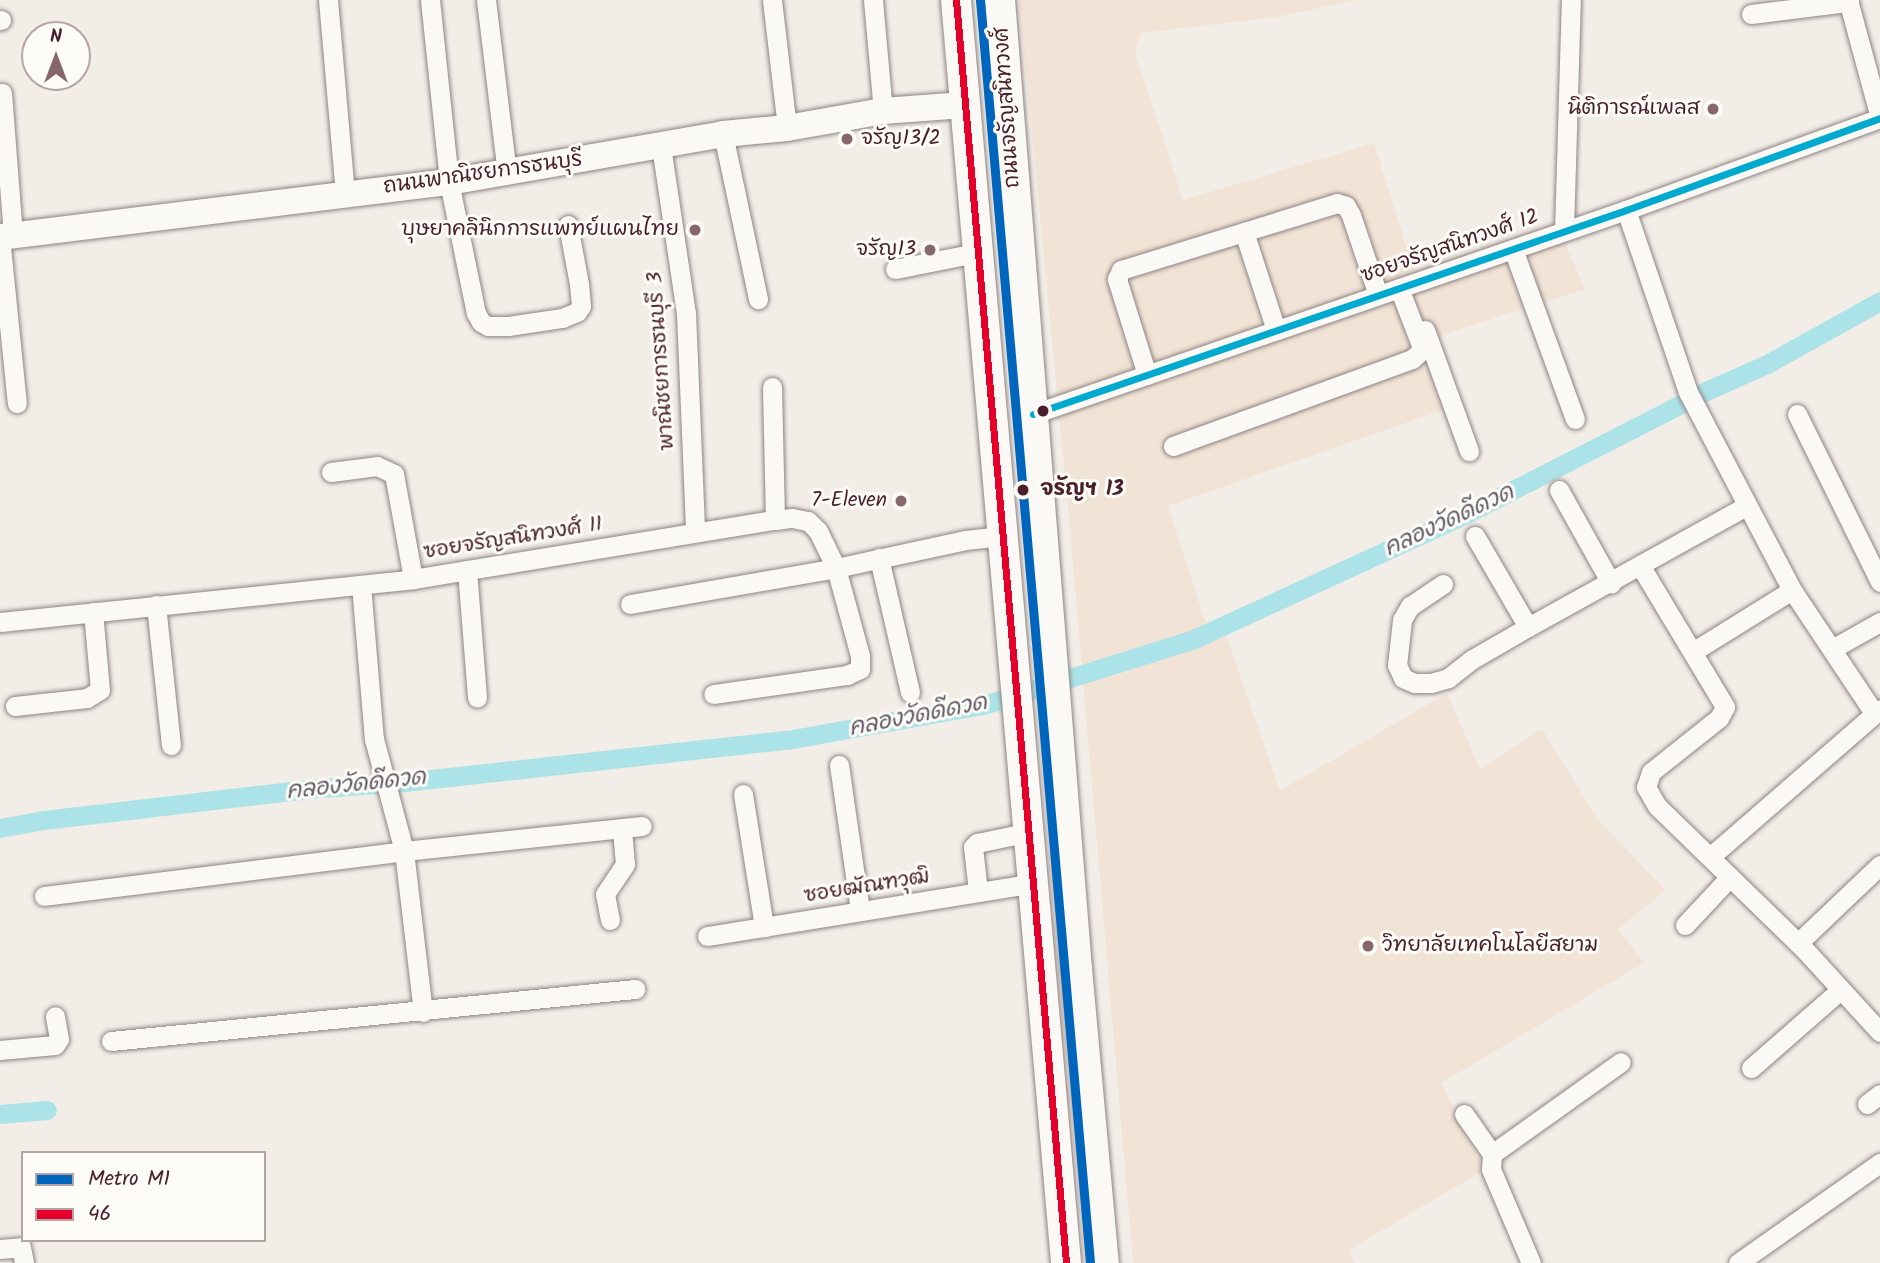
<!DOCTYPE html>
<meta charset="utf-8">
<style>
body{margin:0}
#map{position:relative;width:1880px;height:1263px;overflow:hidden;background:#f2ede7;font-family:Kalam,"Playpen Sans Thai",sans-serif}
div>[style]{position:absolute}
.built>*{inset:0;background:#f1e4d6}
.canal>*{height:19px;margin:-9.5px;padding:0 9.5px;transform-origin:9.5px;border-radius:9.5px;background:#ace3e8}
.roads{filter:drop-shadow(0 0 2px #8e8383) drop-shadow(0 0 2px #8e8383)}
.street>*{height:19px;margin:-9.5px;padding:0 9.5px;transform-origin:9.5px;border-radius:9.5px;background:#faf9f6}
.secondary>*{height:26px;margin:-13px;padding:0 13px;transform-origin:13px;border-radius:13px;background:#faf9f6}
.primary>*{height:30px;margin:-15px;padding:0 15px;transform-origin:15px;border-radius:15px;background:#faf9f6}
.bus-1>*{height:7px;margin:-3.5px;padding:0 3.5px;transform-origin:3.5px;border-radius:3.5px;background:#e4002b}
.bus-2>*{height:7px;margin:-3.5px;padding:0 3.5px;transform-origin:3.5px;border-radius:3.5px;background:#00a9ce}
.metro-1>*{height:9px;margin:-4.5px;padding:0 4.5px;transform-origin:4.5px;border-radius:4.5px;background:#0065bd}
.dots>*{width:19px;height:19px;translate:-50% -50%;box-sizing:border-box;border:4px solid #fdfcf7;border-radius:50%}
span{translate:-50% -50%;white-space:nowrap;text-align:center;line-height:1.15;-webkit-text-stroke:6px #fdfcf7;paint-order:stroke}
.street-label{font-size:21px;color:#4a1f2b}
.poi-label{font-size:21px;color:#4a1f2b}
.right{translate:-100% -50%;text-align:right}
.left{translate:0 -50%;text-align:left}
.stop-label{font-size:21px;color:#4a1f2b;font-weight:700}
.water-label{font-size:23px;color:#5e5964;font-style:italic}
.legend{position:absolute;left:21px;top:1151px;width:245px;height:91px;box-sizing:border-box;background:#fdfcf7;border:2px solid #b5a4a5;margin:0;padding:9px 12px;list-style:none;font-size:21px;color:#4a1f2b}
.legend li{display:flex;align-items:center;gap:14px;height:35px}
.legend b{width:35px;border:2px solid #b5a4a5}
.north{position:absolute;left:21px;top:21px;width:70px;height:70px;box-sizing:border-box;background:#fdfcf7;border:2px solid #b5a4a5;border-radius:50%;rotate:0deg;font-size:19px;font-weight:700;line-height:28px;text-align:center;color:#4a1f2b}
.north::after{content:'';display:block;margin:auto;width:24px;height:32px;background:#85676d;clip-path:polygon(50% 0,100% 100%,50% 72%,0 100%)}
</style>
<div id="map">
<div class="built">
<i style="clip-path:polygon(1019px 0,1358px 0,1276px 17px,1141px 33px,1135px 52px,1183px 200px,1374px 143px,1414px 271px,1556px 223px,1585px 289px,1437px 337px,1460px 404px,1168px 506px,1211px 640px,1226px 635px,1280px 791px,1447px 693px,1480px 769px,1542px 729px,1598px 820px,1666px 890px,1618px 929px,1644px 963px,1441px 1083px,1484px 1170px,1349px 1250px,1354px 1263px,1133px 1263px,1069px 517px)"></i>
</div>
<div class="canal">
<i style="left:0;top:828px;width:45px;rotate:-10.3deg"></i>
<i style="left:44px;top:820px;width:266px;rotate:-6.7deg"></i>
<i style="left:308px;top:789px;width:96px;rotate:-4.2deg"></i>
<i style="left:404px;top:782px;width:385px;rotate:-6.3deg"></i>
<i style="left:787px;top:740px;width:203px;rotate:-10.2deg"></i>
<i style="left:987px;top:704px;width:217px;rotate:-17.4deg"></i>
<i style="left:1194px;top:639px;width:302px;rotate:-24.7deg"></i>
<i style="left:1468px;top:513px;width:267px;rotate:-27.1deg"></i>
<i style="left:1706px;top:391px;width:67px;rotate:-23.9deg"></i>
<i style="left:1767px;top:364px;width:129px;rotate:-29.1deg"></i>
<i style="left:0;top:1114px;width:47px;rotate:-4.9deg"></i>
</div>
<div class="roads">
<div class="street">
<i style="left:328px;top:0;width:194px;rotate:85deg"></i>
<i style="left:430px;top:0;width:183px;rotate:84deg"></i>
<i style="left:449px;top:182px;width:134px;rotate:78.4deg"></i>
<i style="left:476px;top:313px;width:10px;rotate:61deg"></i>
<i style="left:481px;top:322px;width:8px;rotate:30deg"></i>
<i style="left:488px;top:326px;width:20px"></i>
<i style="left:508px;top:326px;width:55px;rotate:-8.4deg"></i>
<i style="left:562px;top:318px;width:16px;rotate:-22deg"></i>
<i style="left:577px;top:312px;width:7px;rotate:-56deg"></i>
<i style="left:581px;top:306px;width:22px;rotate:-95deg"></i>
<i style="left:579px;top:284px;width:60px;rotate:-100.6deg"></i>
<i style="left:486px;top:0;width:174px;rotate:83.1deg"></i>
<i style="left:772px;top:0;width:129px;rotate:83.3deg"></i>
<i style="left:873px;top:0;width:111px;rotate:84.9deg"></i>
<i style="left:1848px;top:0;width:122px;rotate:74.8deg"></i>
<i style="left:1751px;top:14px;width:99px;rotate:-7deg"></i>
<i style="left:0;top:20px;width:1px"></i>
<i style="left:2px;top:93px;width:143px;rotate:85.6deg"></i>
<i style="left:723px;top:134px;width:169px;rotate:78deg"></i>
<i style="left:661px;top:146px;width:169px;rotate:81.5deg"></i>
<i style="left:686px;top:313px;width:219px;rotate:87.6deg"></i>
<i style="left:1626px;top:210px;width:192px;rotate:71.2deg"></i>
<i style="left:1688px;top:392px;width:224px;rotate:62.3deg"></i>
<i style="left:1792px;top:590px;width:148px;rotate:56.3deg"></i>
<i style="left:1564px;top:231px;width:231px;rotate:-88.3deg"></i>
<i style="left:1244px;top:232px;width:103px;rotate:71.9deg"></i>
<i style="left:0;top:237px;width:167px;rotate:84.2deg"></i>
<i style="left:1513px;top:249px;width:181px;rotate:70deg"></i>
<i style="left:895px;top:269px;width:83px;rotate:-11.2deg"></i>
<i style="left:1425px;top:330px;width:129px;rotate:70deg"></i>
<i style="left:1147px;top:375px;width:101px;rotate:-107.4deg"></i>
<i style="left:1117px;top:279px;width:10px;rotate:-66deg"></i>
<i style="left:1121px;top:270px;width:226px;rotate:-17.2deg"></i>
<i style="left:1337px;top:203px;width:9px;rotate:18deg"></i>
<i style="left:1346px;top:206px;width:10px;rotate:61deg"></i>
<i style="left:1351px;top:215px;width:84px;rotate:71.4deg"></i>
<i style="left:772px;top:387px;width:133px;rotate:88.7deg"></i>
<i style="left:1033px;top:414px;width:627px;rotate:-18.98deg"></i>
<i style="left:1626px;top:210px;width:270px;rotate:-19.9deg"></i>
<i style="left:1797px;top:414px;width:187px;rotate:63.7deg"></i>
<i style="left:1173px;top:446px;width:254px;rotate:-20deg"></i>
<i style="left:1412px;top:359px;width:12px;rotate:-42deg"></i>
<i style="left:1421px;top:351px;width:6px;rotate:-90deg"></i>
<i style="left:1421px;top:345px;width:61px;rotate:-111.1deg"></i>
<i style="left:331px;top:472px;width:46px;rotate:-7.4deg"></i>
<i style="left:377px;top:466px;width:19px;rotate:25deg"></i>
<i style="left:394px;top:474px;width:107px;rotate:79.7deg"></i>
<i style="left:1559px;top:490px;width:107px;rotate:60.8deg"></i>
<i style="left:1475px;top:536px;width:105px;rotate:59.8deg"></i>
<i style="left:879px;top:558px;width:138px;rotate:77deg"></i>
<i style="left:1641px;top:567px;width:163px;rotate:59deg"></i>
<i style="left:1725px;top:707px;width:13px;rotate:119deg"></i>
<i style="left:1719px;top:718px;width:87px;rotate:141.5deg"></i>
<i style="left:1651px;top:772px;width:16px;rotate:108deg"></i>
<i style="left:1646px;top:787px;width:22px;rotate:60deg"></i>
<i style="left:1657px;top:806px;width:206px;rotate:44.2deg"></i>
<i style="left:1805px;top:950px;width:111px;rotate:47.6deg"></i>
<i style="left:467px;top:570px;width:128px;rotate:85.5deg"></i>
<i style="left:1443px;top:584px;width:40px;rotate:146deg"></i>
<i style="left:1410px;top:606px;width:16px;rotate:120deg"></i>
<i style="left:1402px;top:620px;width:45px;rotate:96.3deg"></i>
<i style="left:1397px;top:665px;width:14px;rotate:65deg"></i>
<i style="left:1403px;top:678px;width:12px;rotate:24deg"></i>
<i style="left:1414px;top:683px;width:17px"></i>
<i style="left:1431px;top:683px;width:18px;rotate:-16deg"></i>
<i style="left:1448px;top:678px;width:29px;rotate:-38deg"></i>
<i style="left:1471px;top:660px;width:66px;rotate:-30.1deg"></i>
<i style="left:1528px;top:627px;width:249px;rotate:-29deg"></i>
<i style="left:361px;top:585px;width:155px;rotate:85.2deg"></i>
<i style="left:374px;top:739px;width:116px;rotate:75deg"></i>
<i style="left:404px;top:851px;width:162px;rotate:83.3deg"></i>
<i style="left:630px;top:604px;width:209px;rotate:-9.9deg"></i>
<i style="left:836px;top:568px;width:132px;rotate:-12.2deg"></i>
<i style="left:965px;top:540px;width:38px;rotate:-6deg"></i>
<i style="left:156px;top:605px;width:141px;rotate:83.9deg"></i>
<i style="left:0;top:622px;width:415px;rotate:-5.9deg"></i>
<i style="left:413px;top:579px;width:367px;rotate:-9.3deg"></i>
<i style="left:775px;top:520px;width:17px;rotate:-7deg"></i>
<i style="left:792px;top:518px;width:16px;rotate:11deg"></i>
<i style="left:808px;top:521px;width:14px;rotate:45deg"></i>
<i style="left:818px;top:531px;width:41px;rotate:64.1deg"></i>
<i style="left:836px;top:568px;width:91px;rotate:74.7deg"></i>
<i style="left:860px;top:656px;width:13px;rotate:90deg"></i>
<i style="left:860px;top:669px;width:14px;rotate:155deg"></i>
<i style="left:847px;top:675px;width:135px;rotate:171.9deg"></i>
<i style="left:1832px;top:649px;width:55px;rotate:-29.4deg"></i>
<i style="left:1694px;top:651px;width:115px;rotate:-31.9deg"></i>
<i style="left:15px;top:706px;width:72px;rotate:-6.3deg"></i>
<i style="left:87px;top:698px;width:15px;rotate:-32deg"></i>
<i style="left:100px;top:690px;width:78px;rotate:-95.1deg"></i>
<i style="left:839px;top:765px;width:147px;rotate:81.8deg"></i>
<i style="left:743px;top:794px;width:135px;rotate:81deg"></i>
<i style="left:1710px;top:857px;width:225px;rotate:-41deg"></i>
<i style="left:978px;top:892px;width:45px;rotate:-96.3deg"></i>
<i style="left:973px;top:847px;width:6px;rotate:-45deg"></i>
<i style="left:977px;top:843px;width:54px;rotate:-11.7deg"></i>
<i style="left:44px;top:896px;width:363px;rotate:-7.1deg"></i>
<i style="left:404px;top:851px;width:239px;rotate:-6deg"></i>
<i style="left:610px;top:920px;width:26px;rotate:-101deg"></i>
<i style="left:605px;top:894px;width:36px;rotate:-56deg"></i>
<i style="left:625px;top:864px;width:36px;rotate:-95deg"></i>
<i style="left:1685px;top:925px;width:64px;rotate:-46.9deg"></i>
<i style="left:707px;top:936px;width:331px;rotate:-9.2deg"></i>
<i style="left:1798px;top:943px;width:113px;rotate:-43.6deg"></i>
<i style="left:111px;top:1041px;width:527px;rotate:-5.67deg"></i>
<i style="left:0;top:1050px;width:55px;rotate:-5.2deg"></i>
<i style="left:55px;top:1045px;width:7px;rotate:-56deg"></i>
<i style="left:59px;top:1039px;width:23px;rotate:-100deg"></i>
<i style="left:1751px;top:1068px;width:118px;rotate:-41.2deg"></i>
<i style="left:1867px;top:1104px;width:16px;rotate:-38deg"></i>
<i style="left:1464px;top:1114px;width:49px;rotate:55deg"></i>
<i style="left:0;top:1249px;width:21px;rotate:-5deg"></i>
<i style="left:21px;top:1247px;width:16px;rotate:79deg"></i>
<i style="left:1531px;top:1263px;width:102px;rotate:-113.1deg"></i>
<i style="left:1491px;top:1169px;width:15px;rotate:-86deg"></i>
<i style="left:1492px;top:1154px;width:158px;rotate:-35.5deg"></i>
<i style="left:1738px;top:1263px;width:174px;rotate:-35.2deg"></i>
</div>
<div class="secondary">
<i style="left:0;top:237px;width:452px;rotate:-7deg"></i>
<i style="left:449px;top:182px;width:278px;rotate:-9.9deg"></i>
<i style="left:723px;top:134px;width:64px;rotate:-5.4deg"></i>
<i style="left:787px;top:128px;width:97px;rotate:-10deg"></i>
<i style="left:883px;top:111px;width:81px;rotate:-4.2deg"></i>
</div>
<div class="primary">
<i style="left:956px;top:0;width:1268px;rotate:85.02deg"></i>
<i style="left:1000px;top:0;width:972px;rotate:85.46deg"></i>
<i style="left:1077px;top:969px;width:295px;rotate:84.8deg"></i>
</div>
</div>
<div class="bus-1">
<i style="left:956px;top:0;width:1268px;rotate:85.02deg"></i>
</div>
<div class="bus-2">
<i style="left:1033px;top:414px;width:627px;rotate:-18.98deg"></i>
<i style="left:1626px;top:210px;width:270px;rotate:-19.9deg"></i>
</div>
<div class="metro-1">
<i style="left:980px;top:0;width:1268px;rotate:85.02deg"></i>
</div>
<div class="dots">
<i style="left:1713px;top:109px;background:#85676d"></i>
<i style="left:847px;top:139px;background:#85676d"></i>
<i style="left:695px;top:230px;background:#85676d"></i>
<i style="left:930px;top:250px;background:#85676d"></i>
<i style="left:1043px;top:411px;background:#4a1f2b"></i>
<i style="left:1023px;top:490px;background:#4a1f2b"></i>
<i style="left:901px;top:501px;background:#85676d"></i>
<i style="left:1368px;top:946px;background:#85676d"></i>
</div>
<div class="street-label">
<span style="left:1008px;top:108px;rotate:-94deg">ถนนจรัญสนิทวงศ์</span>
<span style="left:483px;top:174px;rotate:-8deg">ถนนพาณิชยการธนบุรี</span>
<span style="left:1450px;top:247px;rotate:-19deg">ซอยจรัญสนิทวงศ์ 12</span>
<span style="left:662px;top:361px;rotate:-94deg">พาณิชยการธนบุรี 3</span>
<span style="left:513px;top:539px;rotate:-9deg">ซอยจรัญสนิทวงศ์ 11</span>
<span style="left:867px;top:887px;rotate:-9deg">ซอยฒัณฑวุฒิ</span>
</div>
<div class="poi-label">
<span class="right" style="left:1699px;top:109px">นิติการณ์เพลส</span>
<span class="left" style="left:861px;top:139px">จรัญ13/2</span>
<span class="right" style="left:679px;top:230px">บุษยาคลินิกการแพทย์แผนไทย</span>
<span class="right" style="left:916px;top:250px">จรัญ13</span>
<span class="right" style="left:887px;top:501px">7-Eleven</span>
<span class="left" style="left:1382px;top:946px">วิทยาลัยเทคโนโลยีสยาม</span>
</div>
<div class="stop-label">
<span class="left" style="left:1040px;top:490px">จรัญฯ 13</span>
</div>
<div class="water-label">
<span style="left:1449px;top:521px;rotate:-25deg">คลองวัดดีดวด</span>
<span style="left:918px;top:716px;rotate:-11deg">คลองวัดดีดวด</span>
<span style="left:356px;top:785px;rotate:-6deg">คลองวัดดีดวด</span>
</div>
<ul class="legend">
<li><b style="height:9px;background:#0065bd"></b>Metro M1</li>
<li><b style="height:9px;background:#e4002b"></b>46</li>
</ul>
<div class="north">N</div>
</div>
